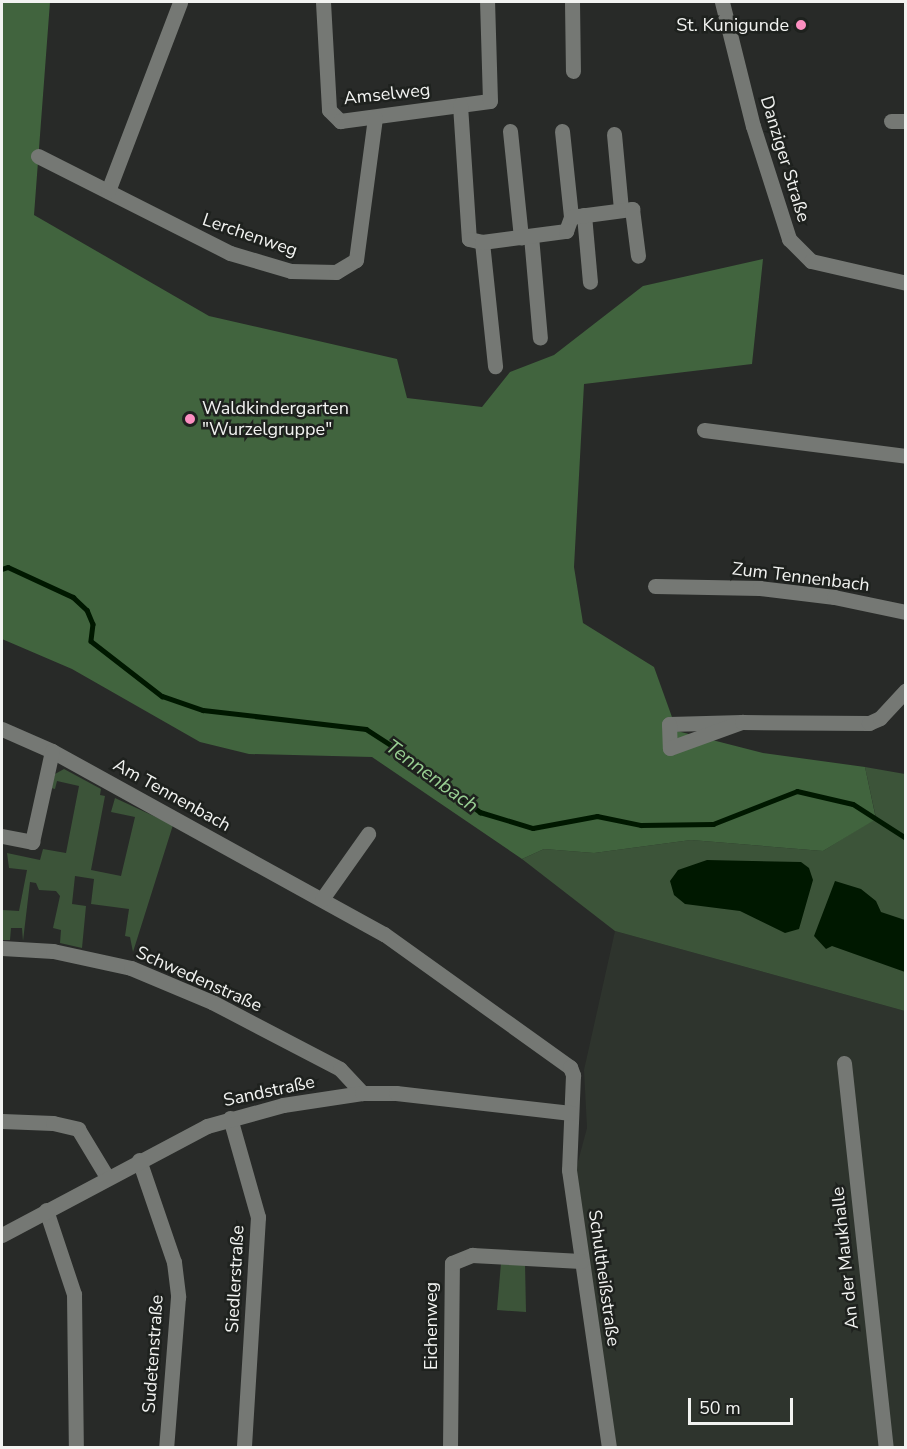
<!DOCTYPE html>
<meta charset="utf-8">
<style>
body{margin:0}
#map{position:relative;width:907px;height:1449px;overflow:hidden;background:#282a28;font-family:"Nunito Sans",sans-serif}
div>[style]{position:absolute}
.built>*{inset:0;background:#2e342d}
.green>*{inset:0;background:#3c5439}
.forest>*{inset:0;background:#41643e}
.water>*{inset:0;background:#001800}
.stream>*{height:4.5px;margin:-2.25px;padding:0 2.25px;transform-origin:2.25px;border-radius:2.25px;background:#001800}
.minor>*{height:15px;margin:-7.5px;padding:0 7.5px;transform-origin:7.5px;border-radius:7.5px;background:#757874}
.dots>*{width:16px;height:16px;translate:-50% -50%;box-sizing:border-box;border:3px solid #1e211e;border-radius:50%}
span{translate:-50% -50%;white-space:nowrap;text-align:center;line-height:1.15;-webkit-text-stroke:5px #1e211e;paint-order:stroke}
.poi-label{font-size:18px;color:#f2f3f1}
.right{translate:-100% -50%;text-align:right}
.left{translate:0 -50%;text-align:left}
.street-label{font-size:18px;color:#f2f3f1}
.water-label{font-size:20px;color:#98cf92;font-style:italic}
.frame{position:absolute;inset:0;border:3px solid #f2f3f1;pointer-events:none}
.scale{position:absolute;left:688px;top:1398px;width:105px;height:27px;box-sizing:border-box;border:3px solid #f2f3f1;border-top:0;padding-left:8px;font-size:18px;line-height:21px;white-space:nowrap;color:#f2f3f1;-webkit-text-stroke:4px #1e211e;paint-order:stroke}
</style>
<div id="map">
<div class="built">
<i style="clip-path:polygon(615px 931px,905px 1011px,905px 1447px,609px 1447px,576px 1169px,587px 1128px,584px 1070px)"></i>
</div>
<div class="green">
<i style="clip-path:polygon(865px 767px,905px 774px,905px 1011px,615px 931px,522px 859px,544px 849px,594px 853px,691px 840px,823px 851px,876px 818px)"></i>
<i style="clip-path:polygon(64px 769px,101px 789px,100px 795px,105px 796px,91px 870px,121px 876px,135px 817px,111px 812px,115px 798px,173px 825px,133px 952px,130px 937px,125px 936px,129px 909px,91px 904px,94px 879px,75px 876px,72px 904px,86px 906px,82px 948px,60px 943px,61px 930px,53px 928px,60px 896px,56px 891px,39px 890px,36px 883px,30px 882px,23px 941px,22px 928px,11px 928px,10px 940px,2px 940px,2px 910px,19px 911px,27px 870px,9px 868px,7px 853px,40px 860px,43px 849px,66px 853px,79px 786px,57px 781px,55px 789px,51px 788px,55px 774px)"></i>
<i style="clip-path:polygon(501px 1263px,525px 1264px,526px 1312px,497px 1310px)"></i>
</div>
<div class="forest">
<i style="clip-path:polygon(2px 2px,50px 2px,34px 215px,209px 316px,397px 359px,407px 398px,482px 407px,510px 372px,554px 355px,643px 286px,763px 259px,752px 364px,584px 384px,574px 567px,583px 623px,654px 667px,677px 731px,763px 753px,865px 767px,876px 819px,823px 851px,691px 840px,594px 853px,544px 849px,522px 859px,372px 757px,249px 754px,200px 742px,72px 669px,2px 639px)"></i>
</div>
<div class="water">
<i style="clip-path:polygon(707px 860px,801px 862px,809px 868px,813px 880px,799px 929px,785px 933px,740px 911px,685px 904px,674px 895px,670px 881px,678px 870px)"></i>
<i style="clip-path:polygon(835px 881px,861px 889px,876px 901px,881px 912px,905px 920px,905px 972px,832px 946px,826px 949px,814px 936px)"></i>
</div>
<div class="stream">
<i style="left:2px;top:569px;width:6px;rotate:-18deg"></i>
<i style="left:8px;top:567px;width:72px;rotate:24.8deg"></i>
<i style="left:73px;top:597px;width:19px;rotate:43deg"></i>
<i style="left:87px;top:610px;width:15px;rotate:67deg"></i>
<i style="left:93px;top:624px;width:17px;rotate:97deg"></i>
<i style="left:91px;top:641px;width:90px;rotate:37.8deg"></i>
<i style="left:162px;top:696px;width:43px;rotate:18.9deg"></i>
<i style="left:203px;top:710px;width:164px;rotate:6.6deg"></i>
<i style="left:366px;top:729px;width:54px;rotate:32.8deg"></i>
<i style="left:411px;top:758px;width:88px;rotate:38deg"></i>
<i style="left:480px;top:812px;width:55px;rotate:16.8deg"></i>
<i style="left:533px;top:828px;width:65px;rotate:-10.6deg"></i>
<i style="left:597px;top:816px;width:45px;rotate:11.6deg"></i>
<i style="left:641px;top:825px;width:72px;rotate:-0.8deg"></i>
<i style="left:713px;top:824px;width:90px;rotate:-21.4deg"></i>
<i style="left:797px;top:791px;width:57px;rotate:13.1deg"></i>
<i style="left:853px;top:804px;width:63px;rotate:32.7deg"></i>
</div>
<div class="minor">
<i style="left:323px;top:2px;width:108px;rotate:86.8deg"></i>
<i style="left:329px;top:110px;width:16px;rotate:45deg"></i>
<i style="left:340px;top:121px;width:151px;rotate:-7.6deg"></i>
<i style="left:490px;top:101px;width:99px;rotate:-91.7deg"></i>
<i style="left:572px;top:2px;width:69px;rotate:89.2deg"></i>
<i style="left:722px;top:2px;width:128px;rotate:76deg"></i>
<i style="left:753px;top:126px;width:119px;rotate:72.3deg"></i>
<i style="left:789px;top:239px;width:31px;rotate:45deg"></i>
<i style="left:811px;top:261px;width:98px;rotate:13deg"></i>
<i style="left:460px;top:105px;width:134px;rotate:86.2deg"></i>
<i style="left:469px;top:239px;width:13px;rotate:13deg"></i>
<i style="left:482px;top:242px;width:125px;rotate:84deg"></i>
<i style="left:891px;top:121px;width:15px"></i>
<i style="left:510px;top:131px;width:107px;rotate:84.1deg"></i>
<i style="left:562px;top:131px;width:86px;rotate:84deg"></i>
<i style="left:614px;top:134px;width:76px;rotate:84.7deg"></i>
<i style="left:38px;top:156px;width:215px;rotate:26.8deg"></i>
<i style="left:230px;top:253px;width:64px;rotate:16.4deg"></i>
<i style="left:291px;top:271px;width:45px;rotate:1.3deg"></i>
<i style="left:336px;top:272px;width:23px;rotate:-31deg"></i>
<i style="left:356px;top:260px;width:144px;rotate:-82.4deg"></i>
<i style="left:108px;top:191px;width:202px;rotate:-69.1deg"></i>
<i style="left:584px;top:215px;width:67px;rotate:84.9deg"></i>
<i style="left:531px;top:236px;width:102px;rotate:85deg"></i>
<i style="left:482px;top:242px;width:85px;rotate:-7.5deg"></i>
<i style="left:566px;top:231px;width:15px;rotate:-70deg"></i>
<i style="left:571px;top:217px;width:62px;rotate:-7.5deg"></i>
<i style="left:632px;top:209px;width:47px;rotate:82.7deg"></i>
<i style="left:704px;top:430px;width:204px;rotate:7.3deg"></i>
<i style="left:655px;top:586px;width:105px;rotate:1.1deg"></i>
<i style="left:760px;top:588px;width:75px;rotate:6.9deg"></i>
<i style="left:834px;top:597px;width:74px;rotate:11.8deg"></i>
<i style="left:742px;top:722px;width:73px;rotate:178.4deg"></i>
<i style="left:669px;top:724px;width:24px;rotate:88deg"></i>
<i style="left:670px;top:748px;width:77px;rotate:-19.9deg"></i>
<i style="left:742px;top:722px;width:127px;rotate:0.5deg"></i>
<i style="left:869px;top:723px;width:12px;rotate:-24deg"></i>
<i style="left:880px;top:718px;width:38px;rotate:-47deg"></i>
<i style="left:2px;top:729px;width:55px;rotate:23.7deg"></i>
<i style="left:52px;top:751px;width:379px;rotate:28.9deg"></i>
<i style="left:384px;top:934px;width:229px;rotate:35.6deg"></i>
<i style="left:570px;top:1067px;width:9px;rotate:69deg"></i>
<i style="left:573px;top:1075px;width:95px;rotate:92.4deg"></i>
<i style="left:569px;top:1170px;width:281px;rotate:81.8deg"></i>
<i style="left:2px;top:836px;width:31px;rotate:11deg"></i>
<i style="left:32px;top:842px;width:93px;rotate:-77.6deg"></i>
<i style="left:322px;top:899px;width:80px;rotate:-54.7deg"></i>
<i style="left:2px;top:948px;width:51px;rotate:3.4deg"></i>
<i style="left:53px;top:951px;width:80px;rotate:12.3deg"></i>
<i style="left:131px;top:968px;width:88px;rotate:22.8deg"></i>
<i style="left:212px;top:1002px;width:144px;rotate:27.6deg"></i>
<i style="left:340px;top:1069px;width:33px;rotate:47deg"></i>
<i style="left:844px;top:1063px;width:387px;rotate:83.8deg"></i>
<i style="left:230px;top:1118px;width:103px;rotate:74.2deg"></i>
<i style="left:258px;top:1217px;width:231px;rotate:93.5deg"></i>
<i style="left:2px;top:1121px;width:51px;rotate:2.2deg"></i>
<i style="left:53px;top:1123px;width:26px;rotate:13deg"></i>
<i style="left:78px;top:1129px;width:56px;rotate:58.9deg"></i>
<i style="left:139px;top:1160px;width:108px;rotate:71.1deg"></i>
<i style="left:174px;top:1262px;width:35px;rotate:83deg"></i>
<i style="left:178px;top:1297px;width:151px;rotate:94.5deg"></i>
<i style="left:46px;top:1210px;width:89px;rotate:71.6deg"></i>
<i style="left:74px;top:1294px;width:154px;rotate:89.3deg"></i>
<i style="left:2px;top:1235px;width:232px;rotate:-28deg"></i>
<i style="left:207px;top:1126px;width:79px;rotate:-15.4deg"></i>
<i style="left:283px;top:1105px;width:80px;rotate:-8.6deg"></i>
<i style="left:362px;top:1093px;width:34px"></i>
<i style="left:396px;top:1093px;width:176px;rotate:6.5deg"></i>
<i style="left:450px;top:1448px;width:185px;rotate:-89.4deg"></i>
<i style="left:452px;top:1263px;width:22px;rotate:-22deg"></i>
<i style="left:472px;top:1255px;width:109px;rotate:3.2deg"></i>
</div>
<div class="dots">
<i style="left:801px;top:25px;background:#fc8fc1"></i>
<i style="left:190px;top:419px;background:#fc8fc1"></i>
</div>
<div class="poi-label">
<span class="right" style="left:789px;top:25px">St. Kunigunde</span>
<span class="left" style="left:202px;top:419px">Waldkindergarten<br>"Wurzelgruppe"</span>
</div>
<div class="street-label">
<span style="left:387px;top:94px;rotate:-6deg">Amselweg</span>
<span style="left:785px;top:159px;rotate:73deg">Danziger Straße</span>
<span style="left:250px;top:235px;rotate:19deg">Lerchenweg</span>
<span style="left:801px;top:577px;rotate:7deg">Zum Tennenbach</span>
<span style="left:172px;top:795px;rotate:29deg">Am Tennenbach</span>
<span style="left:199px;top:979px;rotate:24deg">Schwedenstraße</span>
<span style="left:269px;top:1091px;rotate:-12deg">Sandstraße</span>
<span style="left:845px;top:1258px;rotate:-96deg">An der Maukhalle</span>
<span style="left:604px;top:1278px;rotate:82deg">Schultheißstraße</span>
<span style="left:235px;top:1279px;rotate:-87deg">Siedlerstraße</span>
<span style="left:431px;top:1326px;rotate:-90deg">Eichenweg</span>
<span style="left:153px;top:1354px;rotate:-86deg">Sudetenstraße</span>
</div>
<div class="water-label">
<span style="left:432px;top:776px;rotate:36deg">Tennenbach</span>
</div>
<div class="frame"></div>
<div class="scale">50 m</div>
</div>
